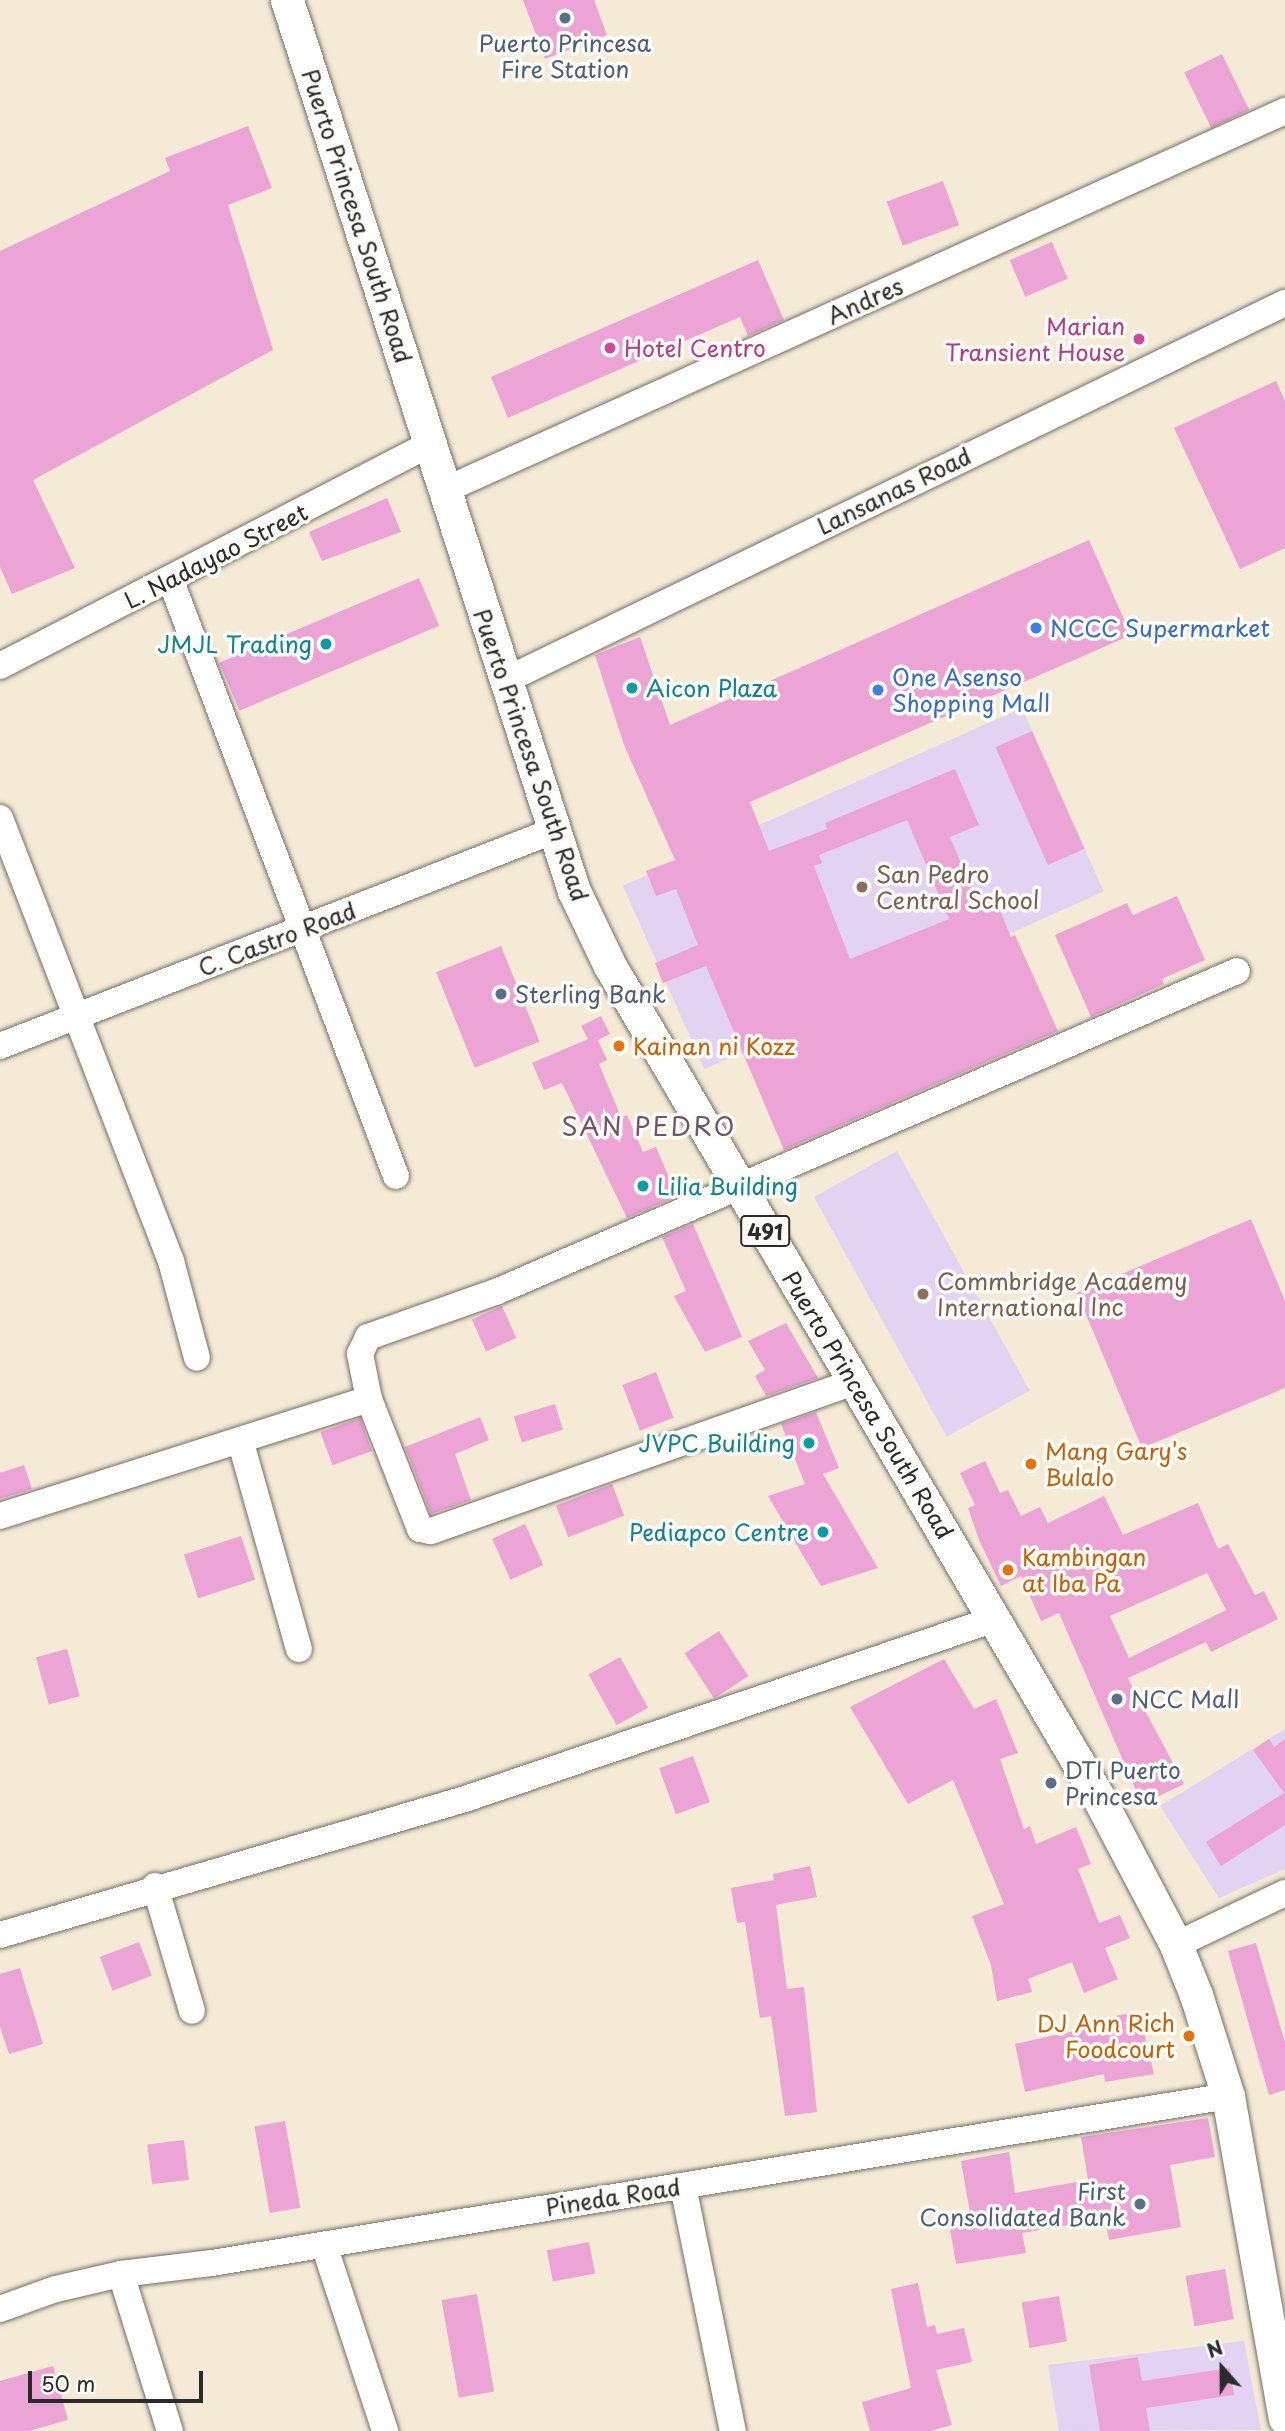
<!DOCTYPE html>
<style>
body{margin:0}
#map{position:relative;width:1285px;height:2431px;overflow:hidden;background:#f5ead6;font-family:"Playpen Sans",sans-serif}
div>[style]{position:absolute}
.built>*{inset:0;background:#e3d3f2;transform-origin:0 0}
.building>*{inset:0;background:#eca3d5;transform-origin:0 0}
.roads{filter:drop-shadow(0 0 2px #726e67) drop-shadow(0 0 2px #726e67)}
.minor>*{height:26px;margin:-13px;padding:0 13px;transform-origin:13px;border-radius:13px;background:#fff}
.major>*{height:33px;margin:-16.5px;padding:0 16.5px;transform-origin:16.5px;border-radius:16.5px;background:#fff}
.dots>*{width:19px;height:19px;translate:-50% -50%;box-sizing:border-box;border:4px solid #fdfcf7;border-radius:50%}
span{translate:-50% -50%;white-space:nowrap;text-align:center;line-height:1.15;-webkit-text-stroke:7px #fdfcf7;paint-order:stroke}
.shield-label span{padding:2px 5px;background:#fdfcf7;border:2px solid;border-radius:5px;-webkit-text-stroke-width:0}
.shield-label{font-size:21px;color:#2b2b2b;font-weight:700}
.service-label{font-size:23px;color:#4e5e75}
.left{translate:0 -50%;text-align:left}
.right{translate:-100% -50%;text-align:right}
.street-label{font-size:23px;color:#2b2b2b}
.hotel-label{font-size:23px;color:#b23c85}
.shop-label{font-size:23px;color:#366cbe}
.culture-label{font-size:23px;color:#0d838f}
.education-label{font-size:23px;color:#785e54}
.food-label{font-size:23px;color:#c56008}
.quarter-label{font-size:26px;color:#6f5566;letter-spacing:2px}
.north{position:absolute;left:1187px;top:2333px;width:70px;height:70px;-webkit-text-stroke:5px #fdfcf7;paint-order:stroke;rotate:339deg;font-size:19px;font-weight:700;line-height:28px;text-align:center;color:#2b2b2b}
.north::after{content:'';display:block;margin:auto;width:24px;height:32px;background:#2b2b2b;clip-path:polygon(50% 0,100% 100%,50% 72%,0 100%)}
.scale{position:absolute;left:28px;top:2371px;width:175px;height:32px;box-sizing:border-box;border:4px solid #2b2b2b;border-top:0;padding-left:9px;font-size:21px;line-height:24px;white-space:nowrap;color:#2b2b2b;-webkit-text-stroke:5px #fdfcf7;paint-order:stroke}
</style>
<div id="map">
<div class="built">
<i style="left:1022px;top:708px;width:201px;height:437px;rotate:66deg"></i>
<i style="left:897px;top:1151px;width:274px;height:95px;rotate:61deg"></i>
<i style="clip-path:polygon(1285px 1729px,1285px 1869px,1219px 1898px,1160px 1806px)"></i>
<i style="clip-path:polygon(1244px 2341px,1261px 2430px,1059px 2431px,1048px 2365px)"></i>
</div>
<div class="building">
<i style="clip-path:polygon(523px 0,594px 0,607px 35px,545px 59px)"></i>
<i style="left:1222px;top:54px;width:62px;height:42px;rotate:64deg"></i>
<i style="clip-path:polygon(248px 126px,272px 188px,228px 205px,273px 350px,33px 480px,75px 568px,12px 594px,0 567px,0 251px,170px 171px,165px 158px)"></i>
<i style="left:943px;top:181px;width:47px;height:60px;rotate:70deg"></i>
<i style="left:1052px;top:242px;width:40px;height:46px;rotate:67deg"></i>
<i style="clip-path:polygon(758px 260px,784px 320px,748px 336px,740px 317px,508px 418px,491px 377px)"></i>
<i style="clip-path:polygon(1276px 381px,1285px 401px,1285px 548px,1240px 569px,1174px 428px)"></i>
<i style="clip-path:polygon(387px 498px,401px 532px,322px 561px,309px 532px)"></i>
<i style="clip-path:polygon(evenodd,1089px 540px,1131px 635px,750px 802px,769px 851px,827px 829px,825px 823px,955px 769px,979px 825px,950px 837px,979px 906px,995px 899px,1011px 937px,1015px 935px,1058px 1031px,784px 1150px,706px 966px,663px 983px,655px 963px,698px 945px,676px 889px,656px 896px,646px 871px,675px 860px,624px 745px,595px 655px,640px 637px,670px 725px,1089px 540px,907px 820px,949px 919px,850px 959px,814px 866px,822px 863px,819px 855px,907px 820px)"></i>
<i style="left:419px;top:578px;width:52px;height:217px;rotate:67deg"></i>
<i style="left:1032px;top:731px;width:129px;height:40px;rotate:66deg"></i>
<i style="clip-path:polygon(1177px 896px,1205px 960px,1162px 979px,1164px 984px,1091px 1017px,1055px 935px,1127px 903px,1133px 915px)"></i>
<i style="left:501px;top:946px;width:103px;height:70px;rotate:68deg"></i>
<i style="clip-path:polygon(601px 1016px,610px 1034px,598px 1040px,607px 1060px,599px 1064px,621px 1117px,627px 1115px,643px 1152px,656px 1147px,677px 1196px,627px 1218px,562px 1083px,544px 1090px,532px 1063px,588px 1039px,581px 1026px)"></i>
<i style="clip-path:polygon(1251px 1219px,1285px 1301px,1285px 1388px,1142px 1448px,1077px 1293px)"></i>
<i style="clip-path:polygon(693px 1224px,742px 1337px,705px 1352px,674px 1296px,686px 1291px,662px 1237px)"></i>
<i style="left:502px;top:1306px;width:35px;height:33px;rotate:66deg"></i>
<i style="clip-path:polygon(786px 1323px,818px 1378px,766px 1396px,755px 1376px,765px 1370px,748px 1341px)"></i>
<i style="left:656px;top:1372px;width:49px;height:36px;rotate:69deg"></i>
<i style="left:555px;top:1404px;width:27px;height:43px;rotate:73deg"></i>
<i style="clip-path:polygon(816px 1412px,839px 1468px,823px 1474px,878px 1568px,821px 1586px,768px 1496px,805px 1484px,781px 1424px)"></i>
<i style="clip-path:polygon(480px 1417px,489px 1440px,455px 1454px,471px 1500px,431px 1514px,405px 1447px)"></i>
<i style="left:360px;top:1418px;width:35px;height:42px;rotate:70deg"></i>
<i style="clip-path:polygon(evenodd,985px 1461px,1000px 1493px,1008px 1490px,1021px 1516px,1040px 1507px,1048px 1523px,1104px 1496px,1123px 1535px,1198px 1503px,1218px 1549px,1228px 1544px,1255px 1595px,1264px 1591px,1278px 1619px,1211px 1652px,1206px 1642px,1128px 1678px,1184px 1784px,1142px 1804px,1059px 1613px,1041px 1621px,1021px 1576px,1001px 1586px,979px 1540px,968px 1508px,975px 1505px,960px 1473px,985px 1461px,1207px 1573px,1226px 1610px,1129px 1658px,1110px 1616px,1207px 1573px)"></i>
<i style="clip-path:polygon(24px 1465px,32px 1489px,0 1499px,0 1473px)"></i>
<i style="left:612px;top:1484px;width:34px;height:60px;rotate:69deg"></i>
<i style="left:525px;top:1524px;width:45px;height:36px;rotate:66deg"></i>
<i style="left:241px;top:1536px;width:46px;height:60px;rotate:72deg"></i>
<i style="left:719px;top:1631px;width:54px;height:41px;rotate:57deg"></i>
<i style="left:67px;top:1649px;width:49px;height:32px;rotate:75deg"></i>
<i style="left:620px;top:1657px;width:58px;height:36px;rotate:61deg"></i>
<i style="clip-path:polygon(944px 1659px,974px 1709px,996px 1699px,1018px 1753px,1000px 1759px,1024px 1829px,1030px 1826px,1036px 1844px,1076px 1827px,1091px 1864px,1078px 1869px,1099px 1923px,1120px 1915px,1130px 1938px,1105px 1948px,1118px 1979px,1084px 1993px,1072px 1962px,1028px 1979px,1032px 1992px,997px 2001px,991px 1965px,972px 1916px,1004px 1904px,953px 1780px,908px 1804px,850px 1707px)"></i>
<i style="clip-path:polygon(1269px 1739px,1274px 1747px,1285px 1739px,1285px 1825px,1221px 1866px,1206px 1842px,1284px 1793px,1253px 1750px)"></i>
<i style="left:693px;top:1756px;width:49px;height:36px;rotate:70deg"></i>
<i style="clip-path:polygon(810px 1866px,817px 1897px,776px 1905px,787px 1989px,804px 1987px,817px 2112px,785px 2116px,771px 2016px,760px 2018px,745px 1922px,737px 1923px,731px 1888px,774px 1880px,773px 1874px)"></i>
<i style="left:139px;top:1942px;width:36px;height:42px;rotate:69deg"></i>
<i style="clip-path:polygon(1256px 1943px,1285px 2043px,1285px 2090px,1269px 2095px,1228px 1951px)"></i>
<i style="clip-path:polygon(20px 1968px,43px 2044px,9px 2054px,0 2027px,0 1974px)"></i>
<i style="clip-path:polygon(1139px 2012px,1154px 2074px,1105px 2082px,1104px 2074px,1025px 2092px,1015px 2044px,1092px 2027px,1091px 2020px)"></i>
<i style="clip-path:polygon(1208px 2118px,1215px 2157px,1170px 2165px,1181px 2227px,1109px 2240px,1105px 2219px,1022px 2233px,1026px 2253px,956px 2264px,948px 2217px,970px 2213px,961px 2161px,1009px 2152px,1015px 2193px,1088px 2180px,1081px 2137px)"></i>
<i style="left:285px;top:2121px;width:88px;height:31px;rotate:80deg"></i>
<i style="left:184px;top:2140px;width:40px;height:37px;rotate:83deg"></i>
<i style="left:589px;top:2242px;width:32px;height:43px;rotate:79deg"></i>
<i style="left:1225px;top:2269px;width:51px;height:40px;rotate:80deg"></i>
<i style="clip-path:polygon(918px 2283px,927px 2327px,935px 2325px,937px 2334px,964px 2328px,972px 2362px,936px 2370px,952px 2425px,931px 2431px,870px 2431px,862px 2402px,911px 2388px,891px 2289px)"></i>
<i style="left:477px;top:2294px;width:99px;height:36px;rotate:80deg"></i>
<i style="left:1059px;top:2296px;width:46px;height:38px;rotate:80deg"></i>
<i style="clip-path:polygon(1138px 2357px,1142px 2381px,1230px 2368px,1234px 2395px,1146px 2408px,1150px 2431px,1100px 2431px,1089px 2365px)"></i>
<i style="clip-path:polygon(53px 2366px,68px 2420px,29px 2431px,0 2431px,0 2381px)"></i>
</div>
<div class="roads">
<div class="minor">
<i style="left:445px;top:490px;width:922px;rotate:-24.28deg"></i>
<i style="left:171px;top:581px;width:636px;rotate:69.29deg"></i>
<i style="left:0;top:666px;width:484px;rotate:-27.3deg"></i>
<i style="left:504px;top:681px;width:868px;rotate:-25.83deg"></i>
<i style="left:0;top:818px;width:475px;rotate:68.9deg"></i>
<i style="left:171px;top:1261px;width:100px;rotate:75deg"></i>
<i style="left:0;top:1046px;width:593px;rotate:-21.25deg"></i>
<i style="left:854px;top:1382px;width:449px;rotate:160.6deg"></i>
<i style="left:430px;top:1531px;width:10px;rotate:-169deg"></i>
<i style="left:420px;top:1529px;width:140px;rotate:-111.4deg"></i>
<i style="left:369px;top:1399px;width:46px;rotate:-101.3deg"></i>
<i style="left:360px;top:1354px;width:19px;rotate:-65deg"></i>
<i style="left:368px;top:1337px;width:138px;rotate:-19.5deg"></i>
<i style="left:498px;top:1291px;width:805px;rotate:-23.41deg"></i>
<i style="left:241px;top:1443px;width:214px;rotate:74.3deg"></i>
<i style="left:0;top:1516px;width:387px;rotate:-17.6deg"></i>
<i style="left:155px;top:1886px;width:130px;rotate:73.5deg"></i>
<i style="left:0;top:1935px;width:491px;rotate:-16.3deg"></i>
<i style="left:471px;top:1797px;width:553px;rotate:-18.76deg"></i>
<i style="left:1176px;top:1945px;width:121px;rotate:-25.5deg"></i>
<i style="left:683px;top:2186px;width:250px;rotate:78.5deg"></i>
<i style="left:324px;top:2245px;width:196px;rotate:71.8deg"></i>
<i style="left:121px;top:2274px;width:164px;rotate:72.7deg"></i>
<i style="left:0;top:2309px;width:59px;rotate:-19.7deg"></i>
<i style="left:56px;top:2289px;width:67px;rotate:-13deg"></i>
<i style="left:121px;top:2274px;width:92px;rotate:-6.9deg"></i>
<i style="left:212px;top:2263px;width:1030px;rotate:-9.33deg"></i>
</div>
<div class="major">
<i style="left:287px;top:0;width:936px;rotate:72.15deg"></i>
<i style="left:574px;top:891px;width:83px;rotate:64.4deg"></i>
<i style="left:610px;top:966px;width:959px;rotate:59.56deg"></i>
<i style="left:1096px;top:1793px;width:172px;rotate:62.2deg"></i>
<i style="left:1176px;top:1945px;width:54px;rotate:68.2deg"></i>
<i style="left:1196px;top:1995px;width:106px;rotate:72.4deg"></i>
<i style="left:1228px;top:2096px;width:327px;rotate:80deg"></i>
</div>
</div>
<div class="dots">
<i style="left:565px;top:18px;background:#5c6f8a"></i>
<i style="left:1139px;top:339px;background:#d1479c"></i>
<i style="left:610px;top:348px;background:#d1479c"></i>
<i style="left:1036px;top:628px;background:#3f7fe0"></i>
<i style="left:326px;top:644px;background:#0f9aa8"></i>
<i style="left:632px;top:688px;background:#0f9aa8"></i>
<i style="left:878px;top:690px;background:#3f7fe0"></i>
<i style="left:862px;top:887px;background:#8d6e63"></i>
<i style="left:501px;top:994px;background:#5c6f8a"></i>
<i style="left:619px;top:1046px;background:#e8710a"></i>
<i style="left:643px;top:1186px;background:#0f9aa8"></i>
<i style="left:923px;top:1294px;background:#8d6e63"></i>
<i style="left:809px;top:1443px;background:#0f9aa8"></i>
<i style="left:1031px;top:1464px;background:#e8710a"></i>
<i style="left:823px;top:1532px;background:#0f9aa8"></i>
<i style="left:1008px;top:1570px;background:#e8710a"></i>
<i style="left:1117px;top:1699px;background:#5c6f8a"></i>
<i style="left:1051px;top:1783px;background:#5c6f8a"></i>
<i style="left:1189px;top:2036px;background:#e8710a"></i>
<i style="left:1140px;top:2204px;background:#5c6f8a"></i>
</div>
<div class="shield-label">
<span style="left:765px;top:1231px">491</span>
</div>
<div class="service-label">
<span style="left:565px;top:56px">Puerto Princesa<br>Fire Station</span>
<span class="left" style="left:515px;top:994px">Sterling Bank</span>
<span class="left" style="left:1131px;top:1699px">NCC Mall</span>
<span class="left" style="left:1065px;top:1783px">DTI Puerto<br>Princesa</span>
<span class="right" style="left:1126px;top:2204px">First<br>Consolidated Bank</span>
</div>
<div class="street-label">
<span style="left:357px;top:216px;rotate:72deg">Puerto Princesa South Road</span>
<span style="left:865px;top:301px;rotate:-24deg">Andres</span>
<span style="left:894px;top:491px;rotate:-26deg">Lansanas Road</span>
<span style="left:216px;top:556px;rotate:-27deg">L. Nadayao Street</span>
<span style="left:531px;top:755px;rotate:71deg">Puerto Princesa South Road</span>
<span style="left:277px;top:939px;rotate:-21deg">C. Castro Road</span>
<span style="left:868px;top:1405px;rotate:59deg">Puerto Princesa South Road</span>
<span style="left:613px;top:2197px;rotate:-9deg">Pineda Road</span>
</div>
<div class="hotel-label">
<span class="right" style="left:1125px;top:339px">Marian<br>Transient House</span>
<span class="left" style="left:624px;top:348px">Hotel Centro</span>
</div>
<div class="shop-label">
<span class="left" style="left:1050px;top:628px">NCCC Supermarket</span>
<span class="left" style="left:892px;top:690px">One Asenso<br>Shopping Mall</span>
</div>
<div class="culture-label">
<span class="right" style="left:312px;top:644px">JMJL Trading</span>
<span class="left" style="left:646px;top:688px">Aicon Plaza</span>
<span class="left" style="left:657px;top:1186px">Lilia Building</span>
<span class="right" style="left:795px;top:1443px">JVPC Building</span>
<span class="right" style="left:809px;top:1532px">Pediapco Centre</span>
</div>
<div class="education-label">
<span class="left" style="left:876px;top:887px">San Pedro<br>Central School</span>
<span class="left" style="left:937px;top:1294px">Commbridge Academy<br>International Inc</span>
</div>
<div class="food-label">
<span class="left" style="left:633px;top:1046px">Kainan ni Kozz</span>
<span class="left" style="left:1045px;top:1464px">Mang Gary's<br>Bulalo</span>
<span class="left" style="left:1022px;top:1570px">Kambingan<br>at Iba Pa</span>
<span class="right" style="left:1175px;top:2036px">DJ Ann Rich<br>Foodcourt</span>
</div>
<div class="quarter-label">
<span style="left:649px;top:1126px">SAN PEDRO</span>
</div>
<div class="north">N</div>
<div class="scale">50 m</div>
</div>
